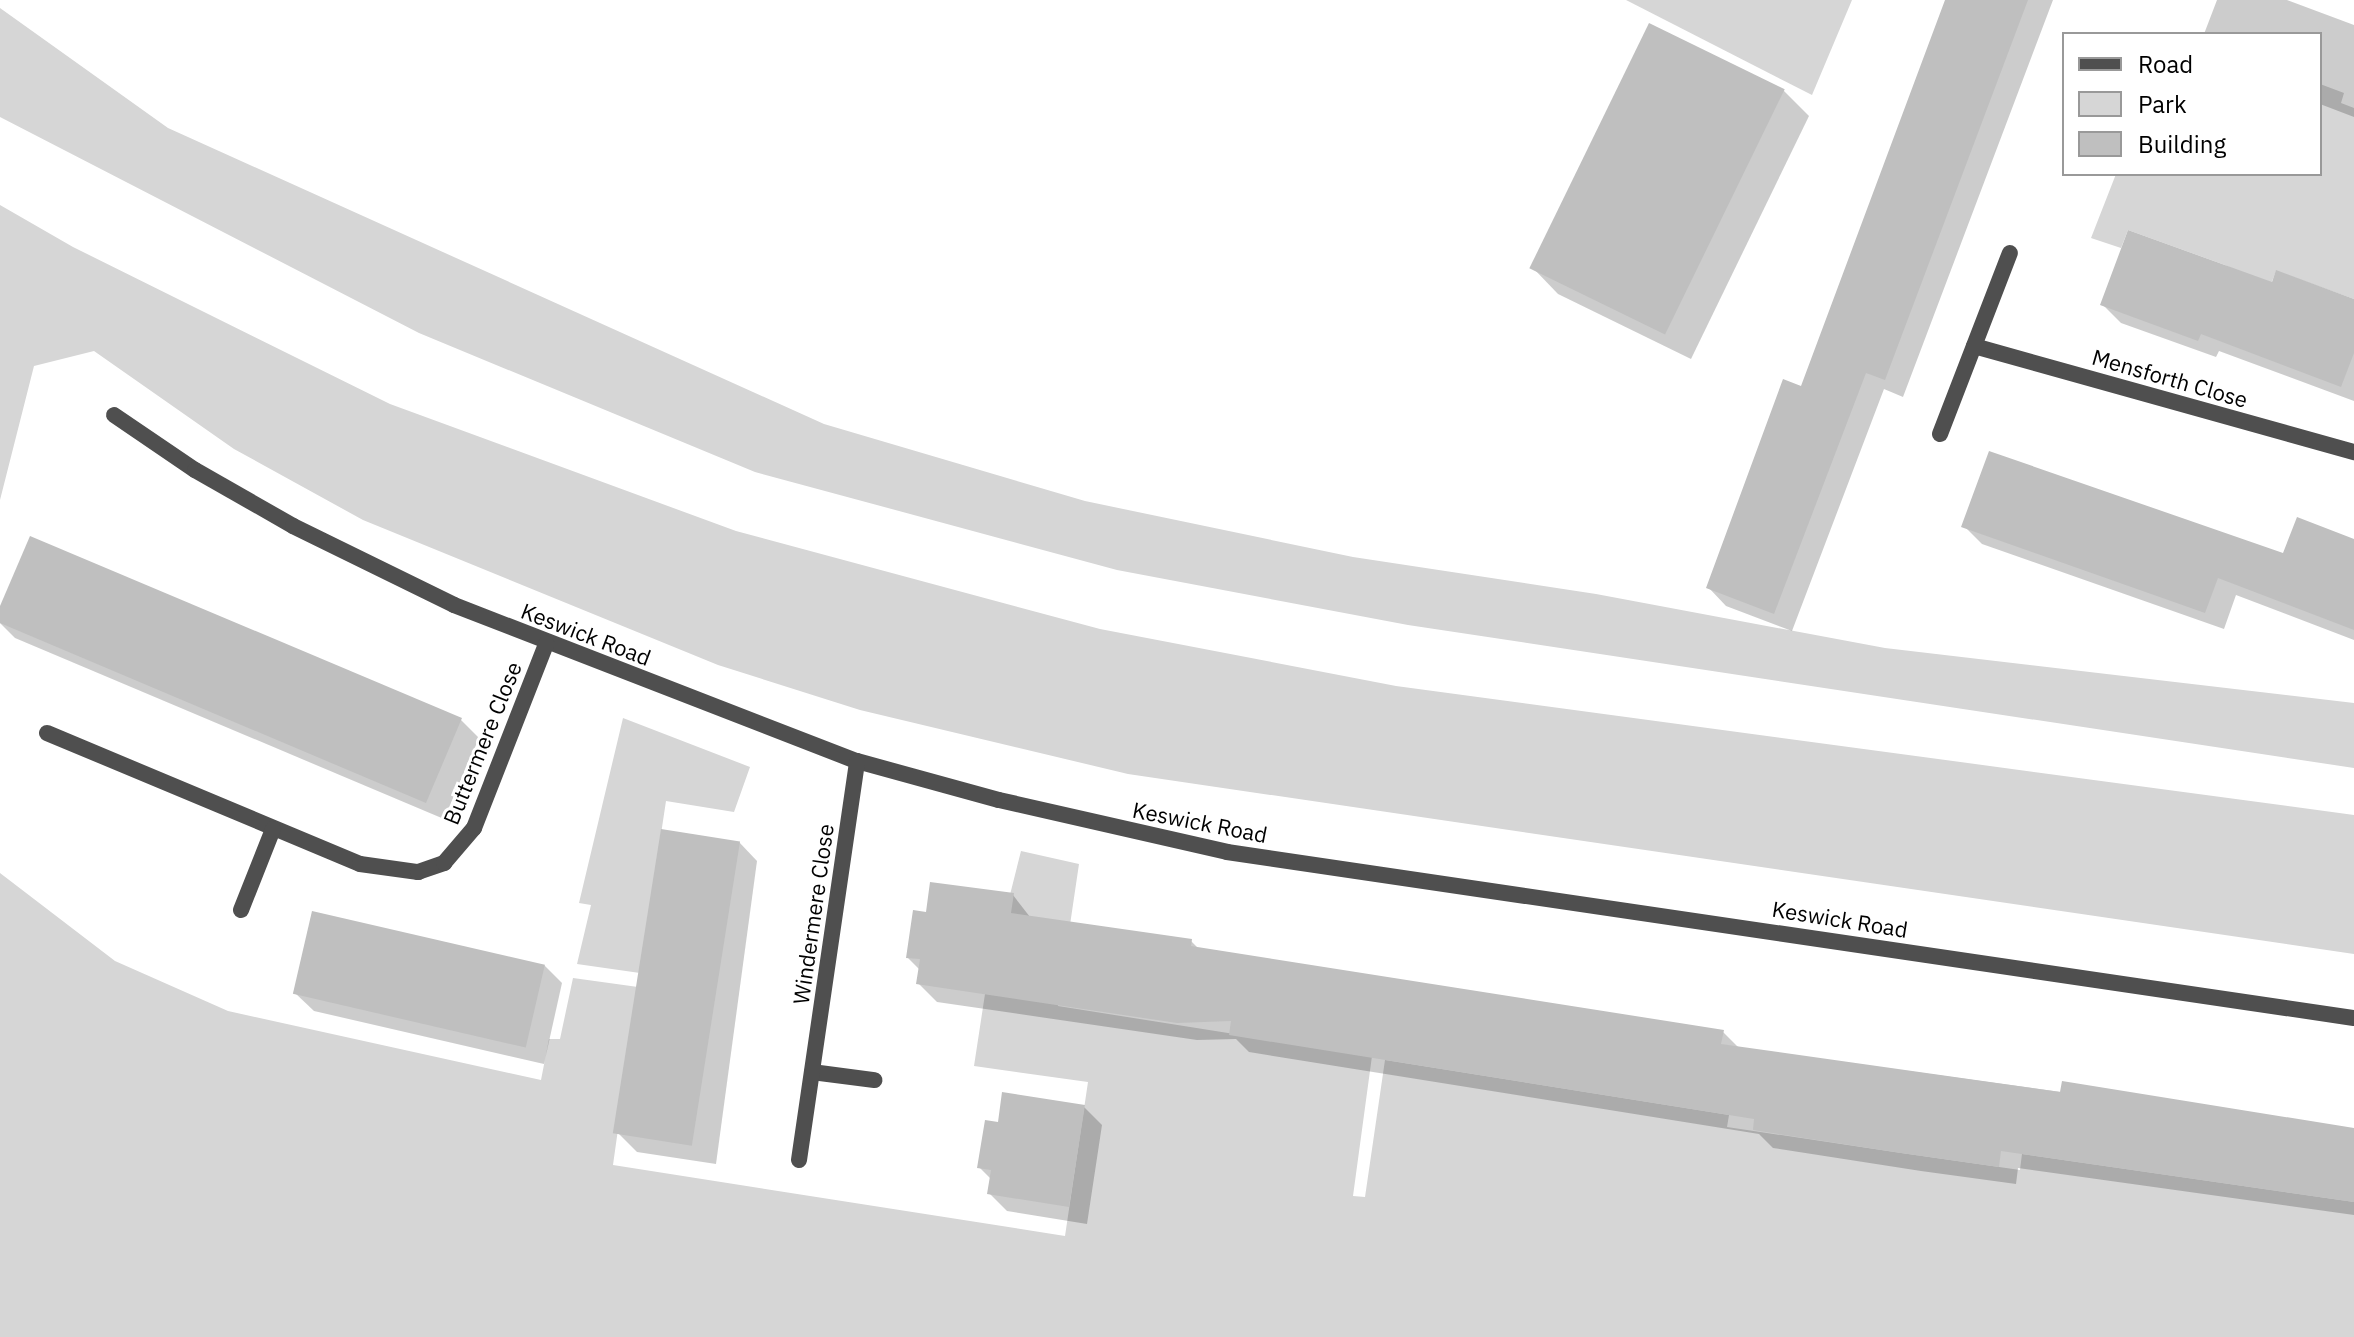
<!DOCTYPE html>
<style>
body{margin:0}
#map{position:relative;width:2354px;height:1337px;overflow:hidden;background:#fff;font-family:"IBM Plex Sans",sans-serif}
div>[style]{position:absolute}
.green>*{inset:0;background:#d6d6d6}
.shadow>*{inset:0;background:#0003}
.building>*{inset:0;background:#bfbfbf;transform-origin:0 0}
.minor>*{height:16px;margin:-8px;padding:0 8px;transform-origin:8px;border-radius:8px;background:#4f4f4f}
span{translate:-50% -50%;white-space:nowrap;text-align:center;line-height:1.15;-webkit-text-stroke:6px #fff;paint-order:stroke}
.street-label{font-size:22px;color:#000}
.legend{position:absolute;left:2062px;top:32px;width:260px;height:144px;box-sizing:border-box;background:#fff;border:2px solid #999;margin:0;padding:10px 14px;list-style:none;font-size:24px;color:#000}
.legend li{display:flex;align-items:center;gap:16px;height:40px}
.legend b{width:40px;border:2px solid #999}
</style>
<div id="map">
<div class="green">
<i style="clip-path:polygon(1626px 0,1852px 0,1812px 95px)"></i>
<i style="clip-path:polygon(0 8px,168px 128px,824px 424px,1085px 501px,1353px 557px,1596px 594px,1885px 648px,2354px 703px,2354px 768px,1408px 625px,1117px 570px,755px 472px,419px 333px,0 117px)"></i>
<i style="clip-path:polygon(2320px 84px,2344px 93px,2341px 103px,2354px 108px,2354px 299px,2276px 271px,2269px 289px,2225px 265px,2128px 230px,2121px 248px,2091px 238px,2116px 174px,2320px 174px)"></i>
<i style="clip-path:polygon(0 205px,73px 247px,390px 404px,736px 531px,1100px 629px,1396px 686px,2354px 815px,2354px 954px,1128px 774px,860px 710px,718px 665px,363px 520px,234px 449px,94px 351px,34px 366px,0 500px)"></i>
<i style="clip-path:polygon(623px 718px,750px 767px,734px 812px,666px 801px,640px 973px,577px 964px,591px 905px,579px 903px)"></i>
<i style="clip-path:polygon(1021px 851px,1079px 864px,1058px 1006px,1372px 1056px,1353px 1196px,1365px 1197px,1385px 1060px,1729px 1115px,1727px 1127px,1901px 1153px,2020px 1170px,2022px 1154px,2354px 1202px,2354px 1337px,0 1337px,0 873px,115px 961px,228px 1011px,541px 1080px,549px 1039px,560px 1039px,573px 978px,638px 987px,613px 1165px,1065px 1236px,1088px 1082px,974px 1066px,985px 994px)"></i>
</div>
<div class="shadow">
<i style="clip-path:polygon(1947px 0,2053px 0,1903px 397px,1884px 389px,1792px 631px,1726px 606px,1708px 587px,1802px 388px)"></i>
<i style="clip-path:polygon(2217px 0,2287px 0,2354px 25px,2354px 117px,2320px 104px,2320px 34px,2204px 34px)"></i>
<i style="clip-path:polygon(1783px 90px,1809px 116px,1691px 359px,1558px 294px,1533px 268px)"></i>
<i style="clip-path:polygon(2273px 285px,2354px 301px,2354px 401px,2219px 351px,2216px 357px,2121px 323px,2103px 305px)"></i>
<i style="clip-path:polygon(1964px 526px,2284px 555px,2354px 541px,2354px 640px,2236px 595px,2224px 629px,1982px 544px)"></i>
<i style="clip-path:polygon(0 612px,461px 720px,479px 738px,444px 819px,15px 638px,0 623px)"></i>
<i style="clip-path:polygon(739px 842px,757px 861px,716px 1164px,637px 1152px,619px 1134px)"></i>
<i style="clip-path:polygon(1013px 895px,1030px 917px,1191px 941px,1200px 950px,1723px 1032px,1739px 1048px,2354px 1132px,2354px 1215px,2018px 1168px,2016px 1184px,1921px 1171px,1773px 1148px,1759px 1134px,1249px 1052px,1236px 1039px,1197px 1040px,937px 1002px,919px 984px,920px 970px,908px 958px,928px 914px)"></i>
<i style="clip-path:polygon(544px 965px,562px 983px,544px 1064px,314px 1011px,295px 993px)"></i>
<i style="clip-path:polygon(1084px 1107px,1102px 1125px,1087px 1224px,1007px 1211px,989px 1193px,991px 1179px,979px 1167px,1000px 1124px)"></i>
</div>
<div class="building">
<i style="clip-path:polygon(1945px 0,2028px 0,1885px 380px,1866px 373px,1774px 614px,1706px 588px,1783px 379px,1801px 386px)"></i>
<i style="left:1649px;top:23px;width:151px;height:273px;rotate:26deg"></i>
<i style="clip-path:polygon(2128px 230px,2272px 282px,2276px 270px,2354px 299px,2354px 353px,2341px 387px,2201px 334px,2198px 341px,2100px 305px)"></i>
<i style="clip-path:polygon(1989px 451px,2283px 553px,2297px 517px,2354px 539px,2354px 630px,2218px 578px,2205px 613px,1961px 527px)"></i>
<i style="clip-path:polygon(30px 536px,462px 718px,426px 803px,0 623px,0 606px)"></i>
<i style="left:661px;top:829px;width:80px;height:308px;rotate:9deg"></i>
<i style="clip-path:polygon(930px 882px,1014px 893px,1011px 913px,1192px 939px,1191px 946px,1724px 1030px,1721px 1044px,2060px 1092px,2062px 1081px,2354px 1128px,2354px 1202px,2001px 1151px,1999px 1167px,1901px 1153px,1753px 1130px,1754px 1119px,1229px 1035px,1231px 1021px,1177px 1023px,916px 984px,920px 959px,906px 958px,913px 910px,926px 912px)"></i>
<i style="left:312px;top:911px;width:239px;height:85px;rotate:13deg"></i>
<i style="clip-path:polygon(1002px 1092px,1085px 1105px,1069px 1207px,987px 1194px,991px 1170px,977px 1168px,985px 1120px,998px 1122px)"></i>
</div>
<div class="minor">
<i style="left:1974px;top:346px;width:395px;rotate:15.6deg"></i>
<i style="left:114px;top:415px;width:98px;rotate:34.2deg"></i>
<i style="left:195px;top:470px;width:113px;rotate:29.7deg"></i>
<i style="left:293px;top:526px;width:179px;rotate:26.1deg"></i>
<i style="left:454px;top:605px;width:432px;rotate:21.2deg"></i>
<i style="left:857px;top:761px;width:147px;rotate:15.4deg"></i>
<i style="left:999px;top:800px;width:234px;rotate:12.8deg"></i>
<i style="left:1227px;top:852px;width:1139px;rotate:8.38deg"></i>
<i style="left:1940px;top:434px;width:194px;rotate:-68.9deg"></i>
<i style="left:47px;top:733px;width:339px;rotate:22.7deg"></i>
<i style="left:360px;top:864px;width:59px;rotate:7.9deg"></i>
<i style="left:418px;top:872px;width:28px;rotate:-19deg"></i>
<i style="left:444px;top:863px;width:46px;rotate:-49.4deg"></i>
<i style="left:474px;top:828px;width:198px;rotate:-68.6deg"></i>
<i style="left:241px;top:910px;width:87px;rotate:-68.4deg"></i>
<i style="left:812px;top:1072px;width:63px;rotate:7.4deg"></i>
<i style="left:799px;top:1160px;width:403px;rotate:-81.7deg"></i>
</div>
<div class="street-label">
<span style="left:2170px;top:378px;rotate:16deg">Mensforth Close</span>
<span style="left:586px;top:634px;rotate:21deg">Keswick Road</span>
<span style="left:482px;top:743px;rotate:-68deg">Buttermere Close</span>
<span style="left:1200px;top:822px;rotate:11deg">Keswick Road</span>
<span style="left:813px;top:914px;rotate:-82deg">Windermere Close</span>
<span style="left:1840px;top:919px;rotate:9deg">Keswick Road</span>
</div>
<ul class="legend">
<li><b style="height:10px;background:#4f4f4f"></b>Road</li>
<li><b style="height:22px;background:#d6d6d6"></b>Park</li>
<li><b style="height:22px;background:#bfbfbf"></b>Building</li>
</ul>
</div>
